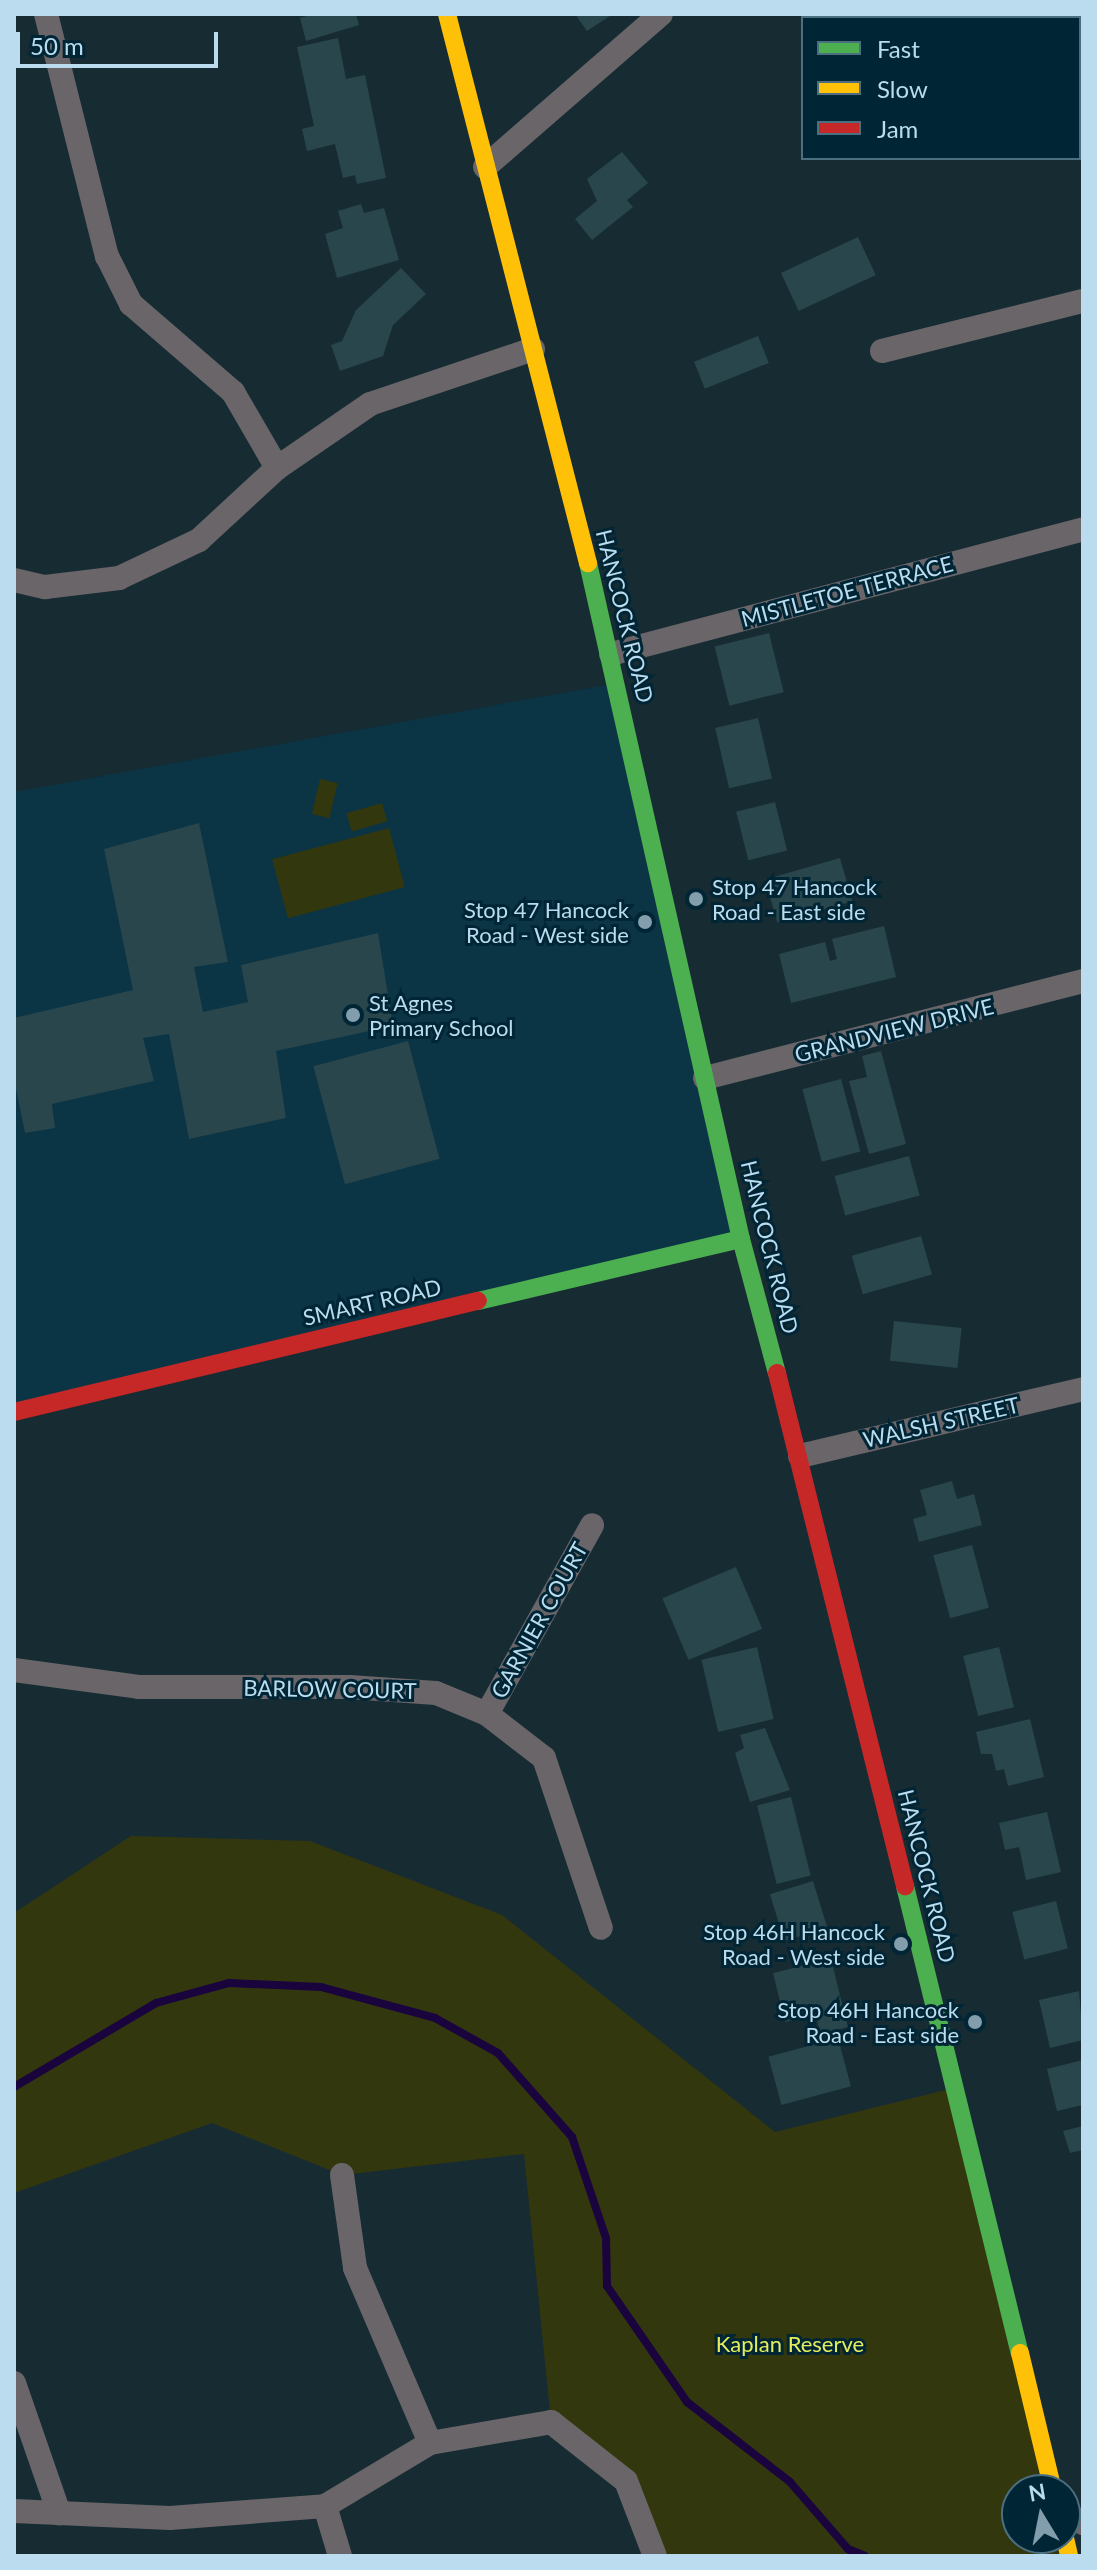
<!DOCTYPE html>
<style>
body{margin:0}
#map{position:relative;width:1097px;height:2570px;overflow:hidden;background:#172b33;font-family:Lato,sans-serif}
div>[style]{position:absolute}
.built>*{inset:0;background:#0b3445}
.green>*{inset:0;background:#33370e;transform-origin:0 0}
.stream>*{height:8px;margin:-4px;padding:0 4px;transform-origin:4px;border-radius:4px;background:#19043e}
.building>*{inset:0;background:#28464c;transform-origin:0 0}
.street>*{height:24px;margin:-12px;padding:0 12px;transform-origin:12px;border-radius:12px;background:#696569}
.fast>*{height:18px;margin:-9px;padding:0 9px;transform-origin:9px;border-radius:9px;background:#4caf50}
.slow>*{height:18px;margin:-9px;padding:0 9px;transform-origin:9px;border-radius:9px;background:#ffc107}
.jam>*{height:18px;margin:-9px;padding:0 9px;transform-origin:9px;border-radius:9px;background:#c62828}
.dots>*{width:22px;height:22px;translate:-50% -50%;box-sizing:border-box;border:4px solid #002636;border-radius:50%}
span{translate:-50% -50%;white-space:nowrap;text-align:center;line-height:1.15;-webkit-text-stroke:6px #002636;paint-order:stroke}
.street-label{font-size:22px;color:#bbdcee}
.poi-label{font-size:22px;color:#bbdcee}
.left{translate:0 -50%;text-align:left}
.right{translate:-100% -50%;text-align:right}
.park-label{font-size:22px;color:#e5ed5c}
.frame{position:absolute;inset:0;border:16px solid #bbdcee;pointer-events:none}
.legend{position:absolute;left:801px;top:16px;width:280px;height:144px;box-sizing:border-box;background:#002636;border:2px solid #4b6f80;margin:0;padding:10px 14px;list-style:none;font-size:24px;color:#bbdcee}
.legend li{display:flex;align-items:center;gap:16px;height:40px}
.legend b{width:40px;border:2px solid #4b6f80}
.north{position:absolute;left:1001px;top:2474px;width:80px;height:80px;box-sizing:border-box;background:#002636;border:2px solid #4b6f80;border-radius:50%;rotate:350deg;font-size:22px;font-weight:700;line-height:32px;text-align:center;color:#bbdcee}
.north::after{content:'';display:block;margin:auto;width:28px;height:36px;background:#829ead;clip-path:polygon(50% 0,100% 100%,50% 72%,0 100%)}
.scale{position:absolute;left:16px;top:32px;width:202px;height:36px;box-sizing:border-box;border:4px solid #bbdcee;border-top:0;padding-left:10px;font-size:24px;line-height:28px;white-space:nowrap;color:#bbdcee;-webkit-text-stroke:6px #002636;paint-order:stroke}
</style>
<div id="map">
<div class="built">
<i style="clip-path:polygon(618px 683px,741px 1239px,14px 1412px,14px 792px)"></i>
</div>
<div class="green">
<i style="left:320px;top:779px;width:18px;height:36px;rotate:13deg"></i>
<i style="left:382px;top:803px;width:19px;height:37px;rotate:74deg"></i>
<i style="left:389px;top:828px;width:61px;height:121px;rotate:75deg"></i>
<i style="clip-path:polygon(131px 1836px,310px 1841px,502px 1915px,775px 2132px,954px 2088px,1053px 2490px,1017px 2490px,1017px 2538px,1065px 2538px,1070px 2556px,655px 2556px,626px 2481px,551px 2422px,524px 2154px,342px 2175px,212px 2123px,14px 2193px,14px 1913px)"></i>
</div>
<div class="stream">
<i style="left:14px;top:2087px;width:165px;rotate:-30.6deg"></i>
<i style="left:156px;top:2003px;width:76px;rotate:-15.3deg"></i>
<i style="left:229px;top:1983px;width:92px;rotate:2.5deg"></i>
<i style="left:321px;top:1987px;width:118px;rotate:15.2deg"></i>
<i style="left:435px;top:2018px;width:72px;rotate:29.1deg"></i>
<i style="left:498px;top:2053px;width:112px;rotate:48.6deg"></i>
<i style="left:572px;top:2137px;width:107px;rotate:71.4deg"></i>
<i style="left:606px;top:2238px;width:48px;rotate:88.8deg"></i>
<i style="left:607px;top:2286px;width:141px;rotate:55.4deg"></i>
<i style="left:687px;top:2402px;width:130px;rotate:37.8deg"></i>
<i style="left:790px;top:2482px;width:89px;rotate:49.1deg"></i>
<i style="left:848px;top:2549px;width:18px;rotate:22deg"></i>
</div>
<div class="building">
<i style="clip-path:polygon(313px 14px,356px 14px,359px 25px,306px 41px,300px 18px)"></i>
<i style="clip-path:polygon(575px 14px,613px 14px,587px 31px)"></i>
<i style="clip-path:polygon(338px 38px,346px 79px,365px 75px,386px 178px,357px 184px,355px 175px,343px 178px,335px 144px,307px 151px,302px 129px,314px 126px,297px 47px)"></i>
<i style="clip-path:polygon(622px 152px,648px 183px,627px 200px,633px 207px,592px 240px,575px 219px,597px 201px,587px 179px)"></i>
<i style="clip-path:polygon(361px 204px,364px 213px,384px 208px,399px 260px,337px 278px,325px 234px,343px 228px,338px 211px)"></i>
<i style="left:858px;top:237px;width:42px;height:85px;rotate:65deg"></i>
<i style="clip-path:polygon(401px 268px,426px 294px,393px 325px,383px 356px,340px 371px,331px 345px,342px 341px,356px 310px)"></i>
<i style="left:758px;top:336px;width:29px;height:69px;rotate:68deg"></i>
<i style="left:769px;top:633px;width:61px;height:56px;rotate:76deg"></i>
<i style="left:758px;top:718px;width:62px;height:44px;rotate:77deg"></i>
<i style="left:775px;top:802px;width:50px;height:40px;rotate:76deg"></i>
<i style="clip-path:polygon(199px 823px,228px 962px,194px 967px,203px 1012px,248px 1002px,241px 965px,378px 933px,393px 1026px,276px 1051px,286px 1118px,189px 1139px,169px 1034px,143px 1038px,154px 1081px,52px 1104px,55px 1128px,25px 1133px,14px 1079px,14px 1018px,133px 990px,104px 849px)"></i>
<i style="left:840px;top:858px;width:45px;height:78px;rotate:74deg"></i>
<i style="clip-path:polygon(884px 926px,896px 977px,791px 1003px,779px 954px,825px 942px,830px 961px,837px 959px,832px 939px)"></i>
<i style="left:408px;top:1041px;width:122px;height:98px;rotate:75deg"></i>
<i style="clip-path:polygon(881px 1051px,906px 1144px,869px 1154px,849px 1081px,867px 1077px,862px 1056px)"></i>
<i style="left:841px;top:1079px;width:75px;height:40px;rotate:75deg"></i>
<i style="left:909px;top:1156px;width:41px;height:77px;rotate:75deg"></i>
<i style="left:921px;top:1236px;width:40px;height:72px;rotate:74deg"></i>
<i style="left:894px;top:1321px;width:68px;height:40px;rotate:6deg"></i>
<i style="clip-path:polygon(952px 1481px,957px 1499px,974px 1494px,982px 1525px,919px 1542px,913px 1519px,927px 1515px,920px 1490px)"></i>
<i style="left:972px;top:1545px;width:65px;height:40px;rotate:75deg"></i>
<i style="left:736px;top:1567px;width:67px;height:80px;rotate:67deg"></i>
<i style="left:757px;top:1647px;width:74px;height:57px;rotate:77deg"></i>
<i style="left:999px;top:1647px;width:62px;height:37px;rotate:76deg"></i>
<i style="clip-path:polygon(1030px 1719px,1044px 1777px,1008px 1786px,1004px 1769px,996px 1771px,992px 1754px,981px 1754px,976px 1732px)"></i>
<i style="clip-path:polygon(765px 1728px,790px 1790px,750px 1802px,735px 1753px,744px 1748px,740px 1735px)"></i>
<i style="left:791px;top:1797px;width:81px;height:35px;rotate:76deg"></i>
<i style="clip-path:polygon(1047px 1812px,1061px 1872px,1026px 1880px,1019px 1847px,1005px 1850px,999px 1823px)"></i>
<i style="left:813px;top:1881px;width:49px;height:45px;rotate:73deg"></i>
<i style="left:1056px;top:1901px;width:49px;height:45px;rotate:76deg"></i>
<i style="clip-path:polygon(831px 1959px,848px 2027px,820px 2034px,816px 2014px,785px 2022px,773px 1973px)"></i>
<i style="clip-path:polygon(1079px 1991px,1083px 2040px,1050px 2048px,1039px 2000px)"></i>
<i style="left:838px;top:2038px;width:50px;height:72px;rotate:75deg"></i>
<i style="clip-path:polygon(1083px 2060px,1083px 2105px,1057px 2111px,1047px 2069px)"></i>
<i style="clip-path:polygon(1083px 2126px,1083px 2150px,1070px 2153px,1063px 2131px)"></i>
</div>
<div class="street">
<i style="left:46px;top:14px;width:250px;rotate:75.9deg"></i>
<i style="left:107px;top:256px;width:54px;rotate:63.4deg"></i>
<i style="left:131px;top:304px;width:135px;rotate:40.8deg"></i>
<i style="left:233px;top:392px;width:88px;rotate:59.9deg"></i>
<i style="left:485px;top:167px;width:233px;rotate:-41deg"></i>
<i style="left:882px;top:351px;width:207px;rotate:-14deg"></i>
<i style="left:14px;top:580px;width:32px;rotate:13deg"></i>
<i style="left:45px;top:587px;width:75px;rotate:-6.9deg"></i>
<i style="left:119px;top:578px;width:89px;rotate:-25.4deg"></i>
<i style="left:199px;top:540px;width:106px;rotate:-42.7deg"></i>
<i style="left:277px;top:468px;width:113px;rotate:-34.5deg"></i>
<i style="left:370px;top:404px;width:172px;rotate:-18.6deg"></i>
<i style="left:611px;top:654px;width:488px;rotate:-14.8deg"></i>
<i style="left:705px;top:1078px;width:390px;rotate:-14.4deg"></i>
<i style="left:800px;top:1456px;width:291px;rotate:-13.3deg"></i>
<i style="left:14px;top:1670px;width:126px;rotate:7.7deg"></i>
<i style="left:139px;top:1687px;width:211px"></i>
<i style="left:350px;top:1687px;width:86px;rotate:4deg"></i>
<i style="left:436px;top:1693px;width:55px;rotate:22.4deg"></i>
<i style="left:487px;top:1714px;width:72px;rotate:37.7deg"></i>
<i style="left:544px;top:1758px;width:179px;rotate:71.5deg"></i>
<i style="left:487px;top:1714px;width:216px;rotate:-60.9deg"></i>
<i style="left:342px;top:2175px;width:94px;rotate:82deg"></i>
<i style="left:355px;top:2268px;width:190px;rotate:66.8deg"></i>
<i style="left:14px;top:2383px;width:138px;rotate:70.9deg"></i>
<i style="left:325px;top:2506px;width:52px;rotate:73.3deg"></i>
<i style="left:14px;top:2511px;width:156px;rotate:2.6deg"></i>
<i style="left:170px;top:2518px;width:155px;rotate:-4.4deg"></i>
<i style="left:325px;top:2506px;width:122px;rotate:-31deg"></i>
<i style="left:430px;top:2443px;width:123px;rotate:-9.8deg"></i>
<i style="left:551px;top:2422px;width:95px;rotate:38.2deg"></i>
<i style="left:626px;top:2481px;width:80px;rotate:68.9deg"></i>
<i style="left:1065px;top:2513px;width:21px;rotate:29deg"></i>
</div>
<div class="fast">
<i style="left:588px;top:563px;width:693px;rotate:77.25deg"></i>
<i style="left:741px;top:1239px;width:139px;rotate:75deg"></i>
<i style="left:478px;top:1301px;width:270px;rotate:-13.3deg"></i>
<i style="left:905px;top:1886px;width:481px;rotate:76.2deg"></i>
</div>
<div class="slow">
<i style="left:447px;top:14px;width:567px;rotate:75.6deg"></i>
<i style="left:1020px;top:2353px;width:141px;rotate:76.5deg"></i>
<i style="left:1065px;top:2538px;width:18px;rotate:77deg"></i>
</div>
<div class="jam">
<i style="left:777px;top:1373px;width:529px;rotate:75.99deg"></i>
<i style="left:14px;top:1412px;width:477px;rotate:-13.5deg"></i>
</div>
<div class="dots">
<i style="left:696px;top:899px;background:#829ead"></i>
<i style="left:645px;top:922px;background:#829ead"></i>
<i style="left:353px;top:1015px;background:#829ead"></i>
<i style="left:901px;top:1944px;background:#829ead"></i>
<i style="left:975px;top:2022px;background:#829ead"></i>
</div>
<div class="street-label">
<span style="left:847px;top:591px;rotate:-15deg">MISTLETOE TERRACE</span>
<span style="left:625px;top:616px;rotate:76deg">HANCOCK ROAD</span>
<span style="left:894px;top:1030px;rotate:-14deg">GRANDVIEW DRIVE</span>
<span style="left:770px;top:1247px;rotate:76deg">HANCOCK ROAD</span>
<span style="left:372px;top:1302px;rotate:-13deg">SMART ROAD</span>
<span style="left:941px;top:1422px;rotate:-13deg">WALSH STREET</span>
<span style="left:539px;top:1620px;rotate:-61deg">GARNIER COURT</span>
<span style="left:330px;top:1689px;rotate:1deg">BARLOW COURT</span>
<span style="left:927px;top:1876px;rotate:76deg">HANCOCK ROAD</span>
</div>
<div class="poi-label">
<span class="left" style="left:712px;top:899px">Stop 47 Hancock<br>Road - East side</span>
<span class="right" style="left:629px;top:922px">Stop 47 Hancock<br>Road - West side</span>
<span class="left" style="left:369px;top:1015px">St Agnes<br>Primary School</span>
<span class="right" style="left:885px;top:1944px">Stop 46H Hancock<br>Road - West side</span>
<span class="right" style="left:959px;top:2022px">Stop 46H Hancock<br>Road - East side</span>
</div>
<div class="park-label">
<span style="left:790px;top:2344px">Kaplan Reserve</span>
</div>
<div class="frame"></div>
<ul class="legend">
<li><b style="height:10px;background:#4caf50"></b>Fast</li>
<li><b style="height:10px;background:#ffc107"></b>Slow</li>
<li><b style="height:10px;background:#c62828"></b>Jam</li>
</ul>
<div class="north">N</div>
<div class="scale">50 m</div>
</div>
